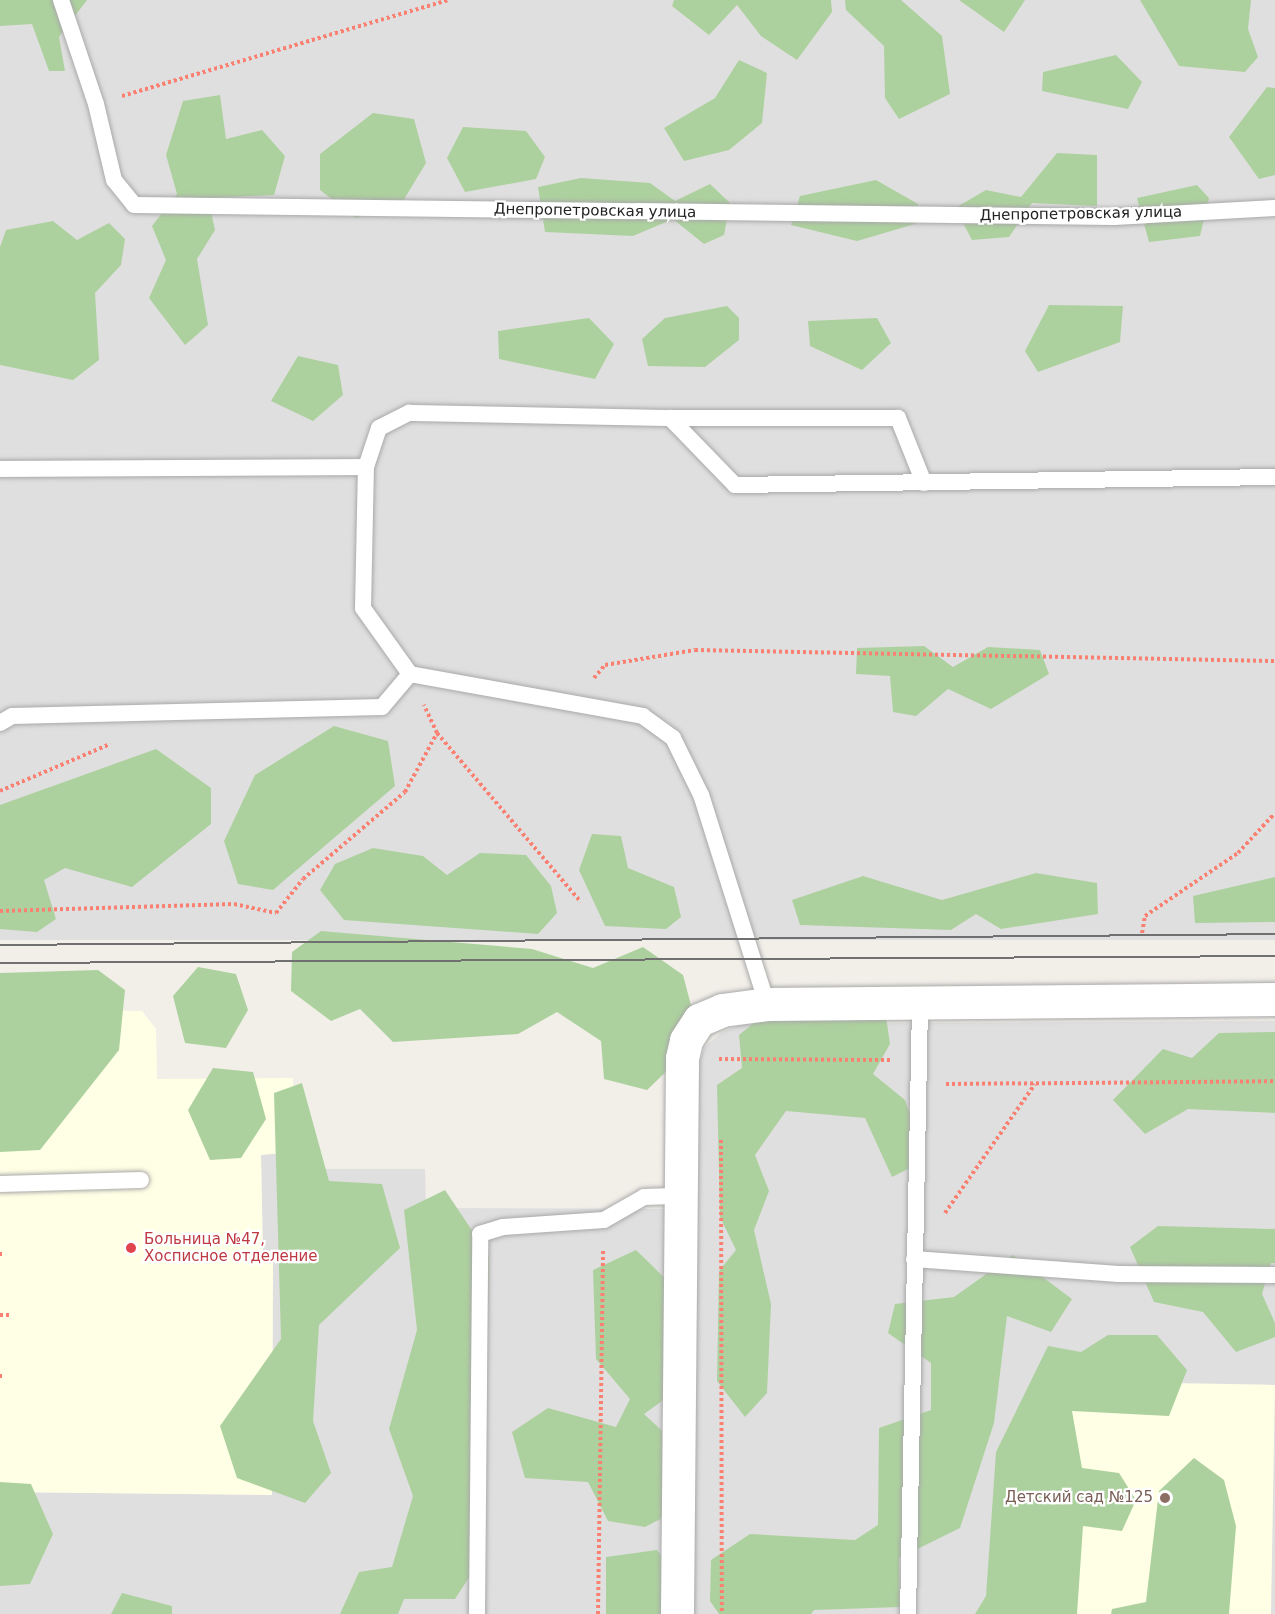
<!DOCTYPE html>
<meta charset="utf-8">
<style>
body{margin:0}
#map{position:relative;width:1275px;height:1614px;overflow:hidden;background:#f2efe9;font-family:"DejaVu Sans",sans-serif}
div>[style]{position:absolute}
.residential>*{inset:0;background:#e0dfdf;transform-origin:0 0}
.education>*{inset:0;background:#ffffe5;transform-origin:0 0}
.forest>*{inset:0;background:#add19e}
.path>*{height:4px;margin-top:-2px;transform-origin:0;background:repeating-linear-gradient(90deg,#fa8072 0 3px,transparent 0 6px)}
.roads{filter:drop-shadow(0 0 2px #a9a9a9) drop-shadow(0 0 2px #a9a9a9)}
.lane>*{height:16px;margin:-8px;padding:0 8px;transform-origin:8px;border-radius:8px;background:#fff}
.street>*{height:33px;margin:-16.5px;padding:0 16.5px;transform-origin:16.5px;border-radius:16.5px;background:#fff}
.tram>*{height:1.5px;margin:-0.75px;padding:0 0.75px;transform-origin:0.75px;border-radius:0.75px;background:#707070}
.dots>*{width:16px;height:16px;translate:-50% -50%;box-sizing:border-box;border:3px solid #fff;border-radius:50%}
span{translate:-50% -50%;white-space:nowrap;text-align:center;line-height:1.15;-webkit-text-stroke:4.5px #fff;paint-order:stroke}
.street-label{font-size:15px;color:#222}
.health-label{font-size:15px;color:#be3a42}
.left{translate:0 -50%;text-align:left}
.education-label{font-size:15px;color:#785e54}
.right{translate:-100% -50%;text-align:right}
</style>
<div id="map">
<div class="residential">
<i style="left:0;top:0;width:1275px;height:940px"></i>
<i style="clip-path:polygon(1275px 1021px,1275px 1614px,693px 1614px,696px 1069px,705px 1047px,722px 1032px,742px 1024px)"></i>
<i style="clip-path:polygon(294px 1152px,294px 1169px,425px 1169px,426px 1208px,667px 1209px,663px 1614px,0 1614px,0 1492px,272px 1495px,273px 1259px,263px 1258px,261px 1154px)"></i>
</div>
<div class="education">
<i style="clip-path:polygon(0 1009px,142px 1011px,156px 1029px,157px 1079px,293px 1078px,294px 1152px,261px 1155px,263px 1258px,273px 1259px,272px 1495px,0 1492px)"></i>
<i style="left:1055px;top:1381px;width:220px;height:233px;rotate:1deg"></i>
</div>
<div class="forest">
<i style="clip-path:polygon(0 0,87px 0,59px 37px,65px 71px,49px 71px,32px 24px,0 26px)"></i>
<i style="clip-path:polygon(674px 0,831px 0,832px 12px,797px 60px,761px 36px,737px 5px,709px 35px,672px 6px)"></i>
<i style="clip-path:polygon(845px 0,901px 0,942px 36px,950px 94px,899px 119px,885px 98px,884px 46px,846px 10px)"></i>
<i style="clip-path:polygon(959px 0,1025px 0,1004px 32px)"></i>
<i style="clip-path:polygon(1140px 0,1251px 0,1248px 29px,1258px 57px,1245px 72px,1179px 66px)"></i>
<i style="clip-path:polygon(1116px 55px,1142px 82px,1128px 109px,1042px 91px,1043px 72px)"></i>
<i style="clip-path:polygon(739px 60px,767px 73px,762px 123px,729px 150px,684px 161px,664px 128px,715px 98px)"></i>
<i style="clip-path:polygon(1267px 87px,1275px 88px,1275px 175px,1259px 179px,1229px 137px)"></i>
<i style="clip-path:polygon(220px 95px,226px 139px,262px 130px,285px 156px,274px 195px,208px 198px,215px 230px,197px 259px,208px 325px,185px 345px,149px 298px,166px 260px,152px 226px,177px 194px,166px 155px,183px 101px)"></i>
<i style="clip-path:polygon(373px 113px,414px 119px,426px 163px,403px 201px,356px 218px,320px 190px,320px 154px)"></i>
<i style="clip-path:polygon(463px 127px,526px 131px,545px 157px,536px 179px,465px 192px,447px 158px)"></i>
<i style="clip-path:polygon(1057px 153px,1097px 155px,1097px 206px,1032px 203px,1009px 237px,972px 240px,955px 208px,986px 190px,1021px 197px)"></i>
<i style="clip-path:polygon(581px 178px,650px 183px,675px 201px,710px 184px,730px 203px,724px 235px,704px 244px,673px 219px,633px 236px,545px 232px,538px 187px)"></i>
<i style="clip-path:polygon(876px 180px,918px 204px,915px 224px,857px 241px,791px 225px,800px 196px)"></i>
<i style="clip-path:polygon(1197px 185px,1209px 198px,1200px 236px,1149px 242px,1137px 198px)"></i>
<i style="clip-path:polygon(53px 221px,77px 240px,109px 223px,125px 239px,121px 265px,95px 293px,99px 360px,73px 380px,0 365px,0 247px,6px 230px)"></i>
<i style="clip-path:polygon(1049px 305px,1123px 306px,1120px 342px,1038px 372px,1025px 351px)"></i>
<i style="clip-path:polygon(727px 306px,739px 318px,739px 340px,705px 367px,648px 366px,642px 339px,665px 318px)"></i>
<i style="clip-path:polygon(589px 318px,614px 344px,595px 379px,499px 359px,498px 331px)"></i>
<i style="clip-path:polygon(877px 318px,891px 343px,862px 370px,810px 346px,808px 321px)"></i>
<i style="clip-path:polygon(298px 356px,338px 365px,343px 395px,313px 421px,271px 401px)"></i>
<i style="clip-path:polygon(924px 646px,953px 667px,988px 647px,1040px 650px,1049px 674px,991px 709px,948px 689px,916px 716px,893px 712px,890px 676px,856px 674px,857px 648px)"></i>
<i style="clip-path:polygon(334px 726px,388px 741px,395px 786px,273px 890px,238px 884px,224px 841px,255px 775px)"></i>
<i style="clip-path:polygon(156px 749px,211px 788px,211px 824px,132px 887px,65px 868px,44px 880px,56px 919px,37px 932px,0 929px,0 805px)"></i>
<i style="clip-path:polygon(592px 834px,621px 836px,628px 868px,674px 887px,681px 917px,666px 929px,605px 926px,579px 870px)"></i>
<i style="clip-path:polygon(373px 848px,423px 856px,447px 875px,480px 853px,526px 855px,551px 886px,557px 913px,538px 934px,344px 920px,320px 890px,335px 864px)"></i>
<i style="clip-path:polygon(1036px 873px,1097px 883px,1098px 914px,1001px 929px,976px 914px,951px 930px,800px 925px,792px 900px,863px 876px,942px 900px)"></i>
<i style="clip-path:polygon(1275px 877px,1275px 922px,1195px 923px,1193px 896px)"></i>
<i style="clip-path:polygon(321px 931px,532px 949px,593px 968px,643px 947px,683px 975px,700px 1039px,647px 1090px,604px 1079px,601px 1041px,557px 1012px,518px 1034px,393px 1042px,360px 1009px,331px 1021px,291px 991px,292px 952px)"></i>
<i style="clip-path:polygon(198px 967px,236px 974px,248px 1010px,226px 1048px,185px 1043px,173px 996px)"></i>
<i style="clip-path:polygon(98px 970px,125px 990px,119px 1050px,40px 1150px,0 1152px,0 973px)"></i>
<i style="clip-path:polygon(766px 1013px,886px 1016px,890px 1044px,873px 1074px,905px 1100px,926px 1160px,892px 1177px,865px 1118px,786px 1111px,755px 1155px,769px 1191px,754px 1230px,771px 1304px,767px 1393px,745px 1417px,717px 1381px,719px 1271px,736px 1250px,720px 1217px,717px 1085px,742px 1068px,739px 1035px)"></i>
<i style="clip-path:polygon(1275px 1032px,1275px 1113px,1188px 1109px,1145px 1134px,1113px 1100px,1163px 1049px,1192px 1058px,1219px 1033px)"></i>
<i style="clip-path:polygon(213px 1068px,253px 1072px,266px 1119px,241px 1158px,210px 1160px,188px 1110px)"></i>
<i style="clip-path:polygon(302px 1083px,329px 1181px,382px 1184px,400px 1248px,319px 1325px,313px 1421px,331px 1473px,305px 1503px,237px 1478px,220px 1426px,281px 1339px,274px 1093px)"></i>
<i style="clip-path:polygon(445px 1190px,489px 1256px,485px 1553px,455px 1599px,404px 1599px,398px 1614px,340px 1614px,359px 1572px,392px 1567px,413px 1496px,389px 1429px,417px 1330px,404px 1210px)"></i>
<i style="clip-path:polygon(1158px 1226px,1275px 1229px,1275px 1263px,1271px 1263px,1262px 1294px,1275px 1323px,1275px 1337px,1236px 1352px,1203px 1312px,1154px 1302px,1130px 1247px)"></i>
<i style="clip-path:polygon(636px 1250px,674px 1287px,669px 1396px,644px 1414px,672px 1440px,672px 1513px,645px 1527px,608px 1521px,588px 1482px,525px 1478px,512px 1432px,548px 1408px,616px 1427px,630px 1399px,596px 1359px,593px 1270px)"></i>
<i style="clip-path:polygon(1013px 1255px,1072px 1299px,1051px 1332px,1007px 1316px,994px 1423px,960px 1528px,899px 1558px,900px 1607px,814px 1610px,811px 1614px,719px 1614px,710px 1601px,711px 1560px,750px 1534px,855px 1540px,878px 1525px,879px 1428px,931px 1410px,931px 1363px,888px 1333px,895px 1304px,954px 1297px)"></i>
<i style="clip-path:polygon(1108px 1335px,1157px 1335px,1187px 1370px,1169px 1416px,1072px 1411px,1082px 1468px,1119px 1473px,1136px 1500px,1122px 1531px,1083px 1526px,1077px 1614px,975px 1614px,986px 1596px,996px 1452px,1048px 1346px,1081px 1352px)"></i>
<i style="clip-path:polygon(1194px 1458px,1224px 1480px,1236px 1526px,1229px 1614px,1111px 1614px,1112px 1609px,1146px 1602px,1159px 1491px)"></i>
<i style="clip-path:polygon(0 1482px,31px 1484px,53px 1534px,30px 1584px,0 1586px)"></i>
<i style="clip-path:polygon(657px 1550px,673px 1570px,673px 1614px,606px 1614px,606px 1557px)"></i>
<i style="clip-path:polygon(122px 1593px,172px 1606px,172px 1614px,111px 1614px)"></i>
</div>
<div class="path">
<i style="left:122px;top:96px;width:340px;rotate:-16.4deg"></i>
<i style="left:594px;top:678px;width:17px;rotate:-50deg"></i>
<i style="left:605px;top:665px;width:91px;rotate:-9.5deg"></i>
<i style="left:695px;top:650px;width:580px;rotate:1.09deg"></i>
<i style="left:437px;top:733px;width:222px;rotate:49.6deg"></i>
<i style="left:0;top:791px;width:120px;rotate:-23.1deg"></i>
<i style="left:0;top:911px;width:234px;rotate:-1.7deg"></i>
<i style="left:234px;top:904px;width:43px;rotate:12.1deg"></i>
<i style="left:276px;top:913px;width:43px;rotate:-51.5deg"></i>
<i style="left:303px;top:879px;width:134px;rotate:-40.5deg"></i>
<i style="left:405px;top:792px;width:67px;rotate:-61.5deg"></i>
<i style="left:437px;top:733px;width:31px;rotate:-115deg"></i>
<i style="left:1142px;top:933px;width:17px;rotate:-80deg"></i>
<i style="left:1145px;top:916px;width:112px;rotate:-34.1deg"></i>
<i style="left:1238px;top:853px;width:54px;rotate:-47.2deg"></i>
<i style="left:719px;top:1059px;width:172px;rotate:0.3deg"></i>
<i style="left:946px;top:1084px;width:329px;rotate:-0.5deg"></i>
<i style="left:721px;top:1140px;width:474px;rotate:89.9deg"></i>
<i style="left:945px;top:1213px;width:157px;rotate:-55.1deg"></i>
<i style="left:0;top:1254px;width:2px"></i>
<i style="left:0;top:1315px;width:10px"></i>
<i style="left:0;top:1376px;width:2px"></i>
<i style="left:598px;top:1614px;width:366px;rotate:-89.2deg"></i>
</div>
<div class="roads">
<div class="lane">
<i style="left:61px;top:0;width:110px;rotate:71.4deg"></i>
<i style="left:96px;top:104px;width:78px;rotate:76.7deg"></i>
<i style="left:114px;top:180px;width:32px;rotate:51deg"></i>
<i style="left:134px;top:205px;width:980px;rotate:0.7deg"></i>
<i style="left:1114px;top:217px;width:161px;rotate:-3.2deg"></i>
<i style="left:670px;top:418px;width:228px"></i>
<i style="left:898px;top:418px;width:70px;rotate:68.2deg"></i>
<i style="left:0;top:469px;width:366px;rotate:-0.3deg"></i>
<i style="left:0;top:723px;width:14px;rotate:-30deg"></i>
<i style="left:12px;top:716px;width:370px;rotate:-1.4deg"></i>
<i style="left:382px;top:707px;width:43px;rotate:-49.7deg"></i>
<i style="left:767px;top:1004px;width:219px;rotate:-107.5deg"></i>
<i style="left:701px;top:795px;width:64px;rotate:-116.2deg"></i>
<i style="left:673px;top:738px;width:37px;rotate:-144deg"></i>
<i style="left:643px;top:716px;width:237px;rotate:-169.8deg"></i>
<i style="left:410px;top:674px;width:81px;rotate:-125.5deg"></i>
<i style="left:363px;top:608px;width:141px;rotate:-88.8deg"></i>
<i style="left:366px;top:467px;width:41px;rotate:-71.6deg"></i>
<i style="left:379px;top:428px;width:34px;rotate:-27deg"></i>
<i style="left:409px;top:413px;width:261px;rotate:1.1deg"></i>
<i style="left:670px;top:418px;width:93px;rotate:45.9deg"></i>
<i style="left:735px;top:485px;width:540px;rotate:-0.85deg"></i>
<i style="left:0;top:1184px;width:141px;rotate:-1.6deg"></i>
<i style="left:914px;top:1259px;width:205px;rotate:4.2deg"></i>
<i style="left:1118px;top:1274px;width:157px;rotate:0.4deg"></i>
<i style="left:477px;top:1614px;width:380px;rotate:-89.5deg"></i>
<i style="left:480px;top:1234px;width:24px;rotate:-17deg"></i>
<i style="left:503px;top:1227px;width:101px;rotate:-4deg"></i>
<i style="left:604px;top:1220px;width:46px;rotate:-29.9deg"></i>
<i style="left:644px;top:1197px;width:37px;rotate:-2deg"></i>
<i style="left:908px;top:1614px;width:611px;rotate:-88.87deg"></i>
</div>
<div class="street">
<i style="left:677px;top:1614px;width:556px;rotate:-89.48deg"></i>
<i style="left:682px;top:1058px;width:18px;rotate:-77deg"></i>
<i style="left:686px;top:1040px;width:24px;rotate:-57deg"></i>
<i style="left:699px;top:1020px;width:25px;rotate:-23deg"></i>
<i style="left:722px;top:1010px;width:45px;rotate:-7.6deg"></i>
<i style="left:767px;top:1004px;width:508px;rotate:-0.56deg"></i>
</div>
</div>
<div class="tram">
<i style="left:0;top:945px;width:1275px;rotate:-0.49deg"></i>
<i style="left:0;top:963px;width:1275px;rotate:-0.31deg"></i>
</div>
<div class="dots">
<i style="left:131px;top:1248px;background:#e0444e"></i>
<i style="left:1165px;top:1498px;background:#8d6e63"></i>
</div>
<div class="street-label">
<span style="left:595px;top:211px;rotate:1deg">Днепропетровская улица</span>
<span style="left:1081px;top:214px;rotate:-1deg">Днепропетровская улица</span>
</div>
<div class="health-label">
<span class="left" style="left:144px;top:1248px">Больница №47,<br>Хосписное отделение</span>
</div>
<div class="education-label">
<span class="right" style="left:1153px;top:1498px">Детский сад №125</span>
</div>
</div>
